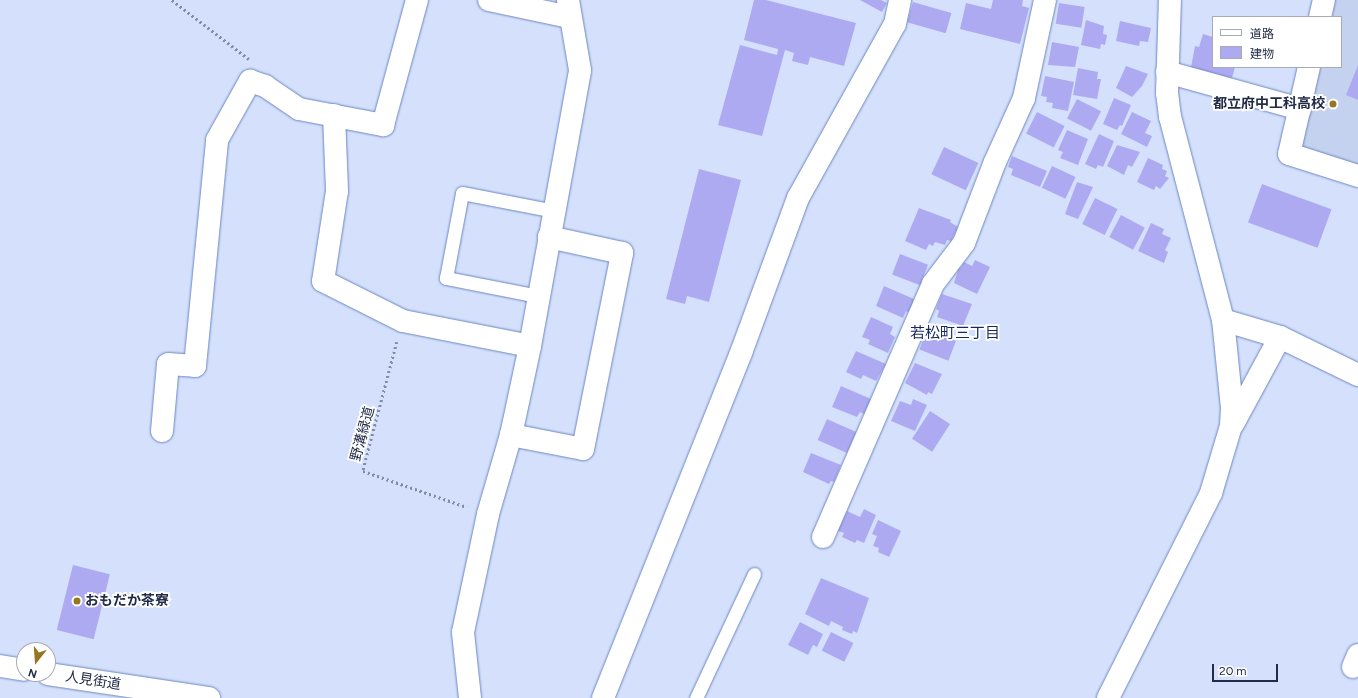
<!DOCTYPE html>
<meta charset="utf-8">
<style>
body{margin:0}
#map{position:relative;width:1358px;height:698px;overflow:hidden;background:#d5e1fc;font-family:Figtree,"Noto Sans JP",sans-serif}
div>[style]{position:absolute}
.built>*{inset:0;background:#c5d2ef}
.building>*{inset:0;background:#aeaaf1;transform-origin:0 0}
.path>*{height:2.5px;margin-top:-1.25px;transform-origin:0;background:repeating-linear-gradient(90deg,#818ca7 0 2px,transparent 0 5px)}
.roads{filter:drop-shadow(0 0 1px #6d86c3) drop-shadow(0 0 1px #6d86c3)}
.service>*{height:13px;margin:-6.5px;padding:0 6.5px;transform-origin:6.5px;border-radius:6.5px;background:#fff}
.minor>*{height:22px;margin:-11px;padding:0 11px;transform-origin:11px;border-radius:11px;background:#fff}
.secondary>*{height:22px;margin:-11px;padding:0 11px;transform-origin:11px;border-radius:11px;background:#fff}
.dots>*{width:11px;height:11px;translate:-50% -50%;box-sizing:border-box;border:2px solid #fff;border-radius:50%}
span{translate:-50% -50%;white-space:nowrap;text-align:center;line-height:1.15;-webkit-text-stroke:3.5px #fff;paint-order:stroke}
.poi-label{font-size:14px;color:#222c46;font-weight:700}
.right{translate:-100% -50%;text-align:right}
.left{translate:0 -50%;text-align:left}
.street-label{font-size:14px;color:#222c46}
.neighbourhood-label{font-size:15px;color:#16275c}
.legend{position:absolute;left:1212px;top:16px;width:130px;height:52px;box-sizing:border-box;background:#fff;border:1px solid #a7abb5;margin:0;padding:5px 7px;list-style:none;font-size:12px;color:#222c46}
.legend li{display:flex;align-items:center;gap:8px;height:20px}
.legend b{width:20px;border:1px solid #a7abb5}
.north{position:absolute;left:16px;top:642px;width:40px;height:40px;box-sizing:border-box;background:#fff;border:1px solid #a7abb5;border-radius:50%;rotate:197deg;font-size:11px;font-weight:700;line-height:16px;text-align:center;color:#222c46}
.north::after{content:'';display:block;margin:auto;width:14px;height:18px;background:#96761e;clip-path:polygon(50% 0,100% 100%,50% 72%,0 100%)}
.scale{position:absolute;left:1212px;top:664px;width:66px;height:18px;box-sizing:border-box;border:2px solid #222c46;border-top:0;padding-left:5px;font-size:12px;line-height:14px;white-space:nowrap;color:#222c46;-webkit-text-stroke:3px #fff;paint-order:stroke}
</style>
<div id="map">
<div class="built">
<i style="clip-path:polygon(1335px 0,1358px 0,1358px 168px,1303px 150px,1300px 141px,1318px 67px,1341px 67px,1341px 17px,1330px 17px)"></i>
</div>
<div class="building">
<i style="clip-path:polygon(754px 0,766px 0,856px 23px,844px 66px,810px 57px,808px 65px,792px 61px,794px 53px,785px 50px,762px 136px,718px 125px,740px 45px,777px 55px,778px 49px,744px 40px)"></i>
<i style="clip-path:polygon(860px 0,881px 0,887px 3px,882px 12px)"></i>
<i style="clip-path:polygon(993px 0,1023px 0,1022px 6px,1029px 8px,1020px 44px,960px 29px,966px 3px,991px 9px)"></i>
<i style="left:913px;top:2px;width:40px;height:21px;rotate:16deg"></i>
<i style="left:1059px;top:3px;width:26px;height:21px;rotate:9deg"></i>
<i style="clip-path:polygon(1086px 20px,1104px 26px,1103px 34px,1107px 35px,1105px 45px,1101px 44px,1100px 49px,1081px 45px)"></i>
<i style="clip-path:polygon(1120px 21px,1151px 28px,1148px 42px,1140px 41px,1139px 46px,1116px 41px)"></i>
<i style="clip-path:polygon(1203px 34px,1213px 37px,1213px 67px,1235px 67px,1232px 78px,1191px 67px,1195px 46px,1199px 47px)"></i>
<i style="clip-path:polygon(1052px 42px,1079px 47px,1075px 67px,1048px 65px)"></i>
<i style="clip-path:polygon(1358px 65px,1358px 100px,1346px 95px)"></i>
<i style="clip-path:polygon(1126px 66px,1148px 74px,1142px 86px,1132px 97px,1116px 88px)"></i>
<i style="clip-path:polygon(1078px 68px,1098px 72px,1097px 79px,1101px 79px,1097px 99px,1073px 95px)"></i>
<i style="clip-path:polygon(1045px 76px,1074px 82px,1068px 111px,1052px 108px,1053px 103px,1046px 102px,1047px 97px,1041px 96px)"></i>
<i style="clip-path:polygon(1114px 98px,1131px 105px,1122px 126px,1120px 125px,1117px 130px,1103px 124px)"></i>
<i style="left:1077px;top:99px;width:27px;height:22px;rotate:27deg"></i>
<i style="left:1037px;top:112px;width:31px;height:24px;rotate:27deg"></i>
<i style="clip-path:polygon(1132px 112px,1151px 121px,1145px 133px,1152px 136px,1147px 147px,1121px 134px)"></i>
<i style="clip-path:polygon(1067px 130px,1088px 139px,1078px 165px,1060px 158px,1063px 152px,1058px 150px)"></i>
<i style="clip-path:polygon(1099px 134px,1114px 141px,1103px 167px,1098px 165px,1096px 169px,1085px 164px)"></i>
<i style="clip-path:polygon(1117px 145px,1140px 152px,1132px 167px,1128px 165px,1124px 175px,1107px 166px)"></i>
<i style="left:944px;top:147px;width:38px;height:30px;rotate:25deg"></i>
<i style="clip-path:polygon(1012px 156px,1047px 171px,1040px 187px,1011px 175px,1013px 169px,1008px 167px)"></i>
<i style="clip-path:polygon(1148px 158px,1163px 165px,1162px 169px,1167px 171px,1165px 176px,1169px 178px,1160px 189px,1156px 186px,1154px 190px,1137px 182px)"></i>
<i style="left:1052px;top:166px;width:26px;height:24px;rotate:25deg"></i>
<i style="clip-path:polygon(699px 169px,741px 180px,709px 302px,687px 296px,685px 304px,666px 299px)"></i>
<i style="clip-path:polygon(1077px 182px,1093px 187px,1078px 219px,1065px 214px)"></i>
<i style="left:1262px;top:184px;width:74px;height:41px;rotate:20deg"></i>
<i style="left:1095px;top:198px;width:25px;height:29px;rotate:26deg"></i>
<i style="clip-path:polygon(919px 208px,951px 220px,950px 222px,958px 227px,951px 241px,947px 240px,945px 245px,935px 242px,933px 246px,929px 244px,926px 250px,905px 241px)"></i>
<i style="left:1121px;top:215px;width:27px;height:25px;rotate:28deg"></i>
<i style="clip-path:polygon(1151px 223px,1164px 229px,1162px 234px,1171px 238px,1165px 250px,1168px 252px,1164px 263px,1138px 251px)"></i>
<i style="left:900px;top:254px;width:30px;height:22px;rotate:21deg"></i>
<i style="clip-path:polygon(975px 260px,990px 267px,977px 294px,954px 283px,959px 267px,961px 268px,964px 262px,972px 266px)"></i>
<i style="clip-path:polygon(884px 286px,914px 299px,909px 313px,906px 311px,903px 318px,876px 306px)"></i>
<i style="clip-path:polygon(942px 294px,972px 304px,963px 326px,937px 317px,939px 311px,936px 309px)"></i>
<i style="clip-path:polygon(871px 317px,893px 327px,890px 334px,895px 337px,888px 353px,868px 344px,870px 340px,862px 337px)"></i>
<i style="left:927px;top:330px;width:31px;height:21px;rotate:21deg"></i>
<i style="clip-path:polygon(856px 351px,886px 364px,876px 381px,863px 375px,861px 379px,846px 372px)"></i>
<i style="clip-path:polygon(915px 363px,942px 374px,932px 394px,928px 392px,927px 395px,905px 383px)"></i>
<i style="clip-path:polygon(841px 386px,871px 399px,864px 414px,860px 412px,857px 417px,832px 407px)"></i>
<i style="clip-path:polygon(913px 399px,927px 405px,915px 431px,891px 421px,900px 401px,911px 405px)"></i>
<i style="left:930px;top:411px;width:24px;height:33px;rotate:33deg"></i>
<i style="left:827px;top:419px;width:32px;height:23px;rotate:24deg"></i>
<i style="clip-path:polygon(811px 453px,841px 465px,834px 482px,831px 481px,829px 484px,803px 472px)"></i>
<i style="clip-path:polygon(864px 509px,876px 515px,864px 543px,857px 540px,855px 543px,842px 537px,844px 533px,838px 531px,847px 511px,860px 517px)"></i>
<i style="clip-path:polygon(878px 520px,901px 531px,889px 557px,878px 552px,879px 548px,873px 546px,877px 536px,872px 534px)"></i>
<i style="left:73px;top:565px;width:38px;height:67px;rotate:14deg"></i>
<i style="clip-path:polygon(821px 578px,869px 598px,857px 633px,853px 631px,852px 634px,842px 630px,843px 627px,831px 621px,829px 626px,805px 614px)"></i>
<i style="clip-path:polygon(800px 622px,823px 634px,817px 647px,813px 645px,808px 655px,788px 645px)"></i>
<i style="left:831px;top:632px;width:25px;height:21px;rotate:26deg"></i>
</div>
<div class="path">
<i style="left:172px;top:0;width:97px;rotate:37.5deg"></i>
<i style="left:397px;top:342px;width:133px;rotate:104.8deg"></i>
<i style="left:363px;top:471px;width:110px;rotate:19.1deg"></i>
</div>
<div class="roads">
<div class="service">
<i style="left:538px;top:296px;width:94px;rotate:-168.9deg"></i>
<i style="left:446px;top:278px;width:86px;rotate:-79.3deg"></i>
<i style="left:462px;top:193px;width:95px;rotate:11deg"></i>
<i style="left:696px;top:698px;width:137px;rotate:-64.9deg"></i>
</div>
<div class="minor">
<i style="left:489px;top:0;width:83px;rotate:11.9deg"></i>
<i style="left:1320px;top:17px;width:17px;rotate:-77deg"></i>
<i style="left:1309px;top:67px;width:89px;rotate:102.9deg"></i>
<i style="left:1289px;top:154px;width:72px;rotate:17.7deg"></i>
<i style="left:1167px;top:72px;width:138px;rotate:15.5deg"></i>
<i style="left:334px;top:115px;width:76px;rotate:87.7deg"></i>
<i style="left:337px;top:191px;width:91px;rotate:98.8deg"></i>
<i style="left:323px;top:281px;width:89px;rotate:26.6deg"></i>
<i style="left:403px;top:321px;width:129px;rotate:11.1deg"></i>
<i style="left:1223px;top:320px;width:59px;rotate:16.6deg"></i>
<i style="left:1280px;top:337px;width:87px;rotate:26deg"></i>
<i style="left:1233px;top:424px;width:99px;rotate:-61.6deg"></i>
<i style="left:162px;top:431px;width:67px;rotate:-84.9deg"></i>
<i style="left:168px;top:364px;width:27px;rotate:4deg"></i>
<i style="left:195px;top:366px;width:227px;rotate:-84.4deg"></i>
<i style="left:217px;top:140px;width:68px;rotate:-60.8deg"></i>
<i style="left:250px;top:81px;width:16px;rotate:18deg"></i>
<i style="left:265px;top:86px;width:41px;rotate:34.1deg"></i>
<i style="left:299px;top:109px;width:86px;rotate:10.8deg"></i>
<i style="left:383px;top:125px;width:130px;rotate:-74.8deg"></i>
<i style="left:511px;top:435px;width:73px;rotate:11deg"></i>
<i style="left:583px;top:449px;width:200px;rotate:-78.7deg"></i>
<i style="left:622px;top:253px;width:75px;rotate:-167.6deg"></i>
<i style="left:823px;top:537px;width:276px;rotate:-66.5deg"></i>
<i style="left:933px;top:284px;width:51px;rotate:-52.9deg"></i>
<i style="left:964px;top:243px;width:87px;rotate:-69.1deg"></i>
<i style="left:995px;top:162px;width:70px;rotate:-65.6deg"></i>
<i style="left:1024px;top:98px;width:100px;rotate:-77.9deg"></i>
<i style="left:1353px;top:667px;width:13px;rotate:-67deg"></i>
<i style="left:470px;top:698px;width:66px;rotate:-96.1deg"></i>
<i style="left:463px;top:632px;width:121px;rotate:-78deg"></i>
<i style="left:488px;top:514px;width:82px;rotate:-73.8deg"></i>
<i style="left:511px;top:435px;width:91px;rotate:-77.9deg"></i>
<i style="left:530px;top:346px;width:280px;rotate:-79.7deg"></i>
<i style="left:580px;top:70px;width:71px;rotate:-99.7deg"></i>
<i style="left:603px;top:698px;width:372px;rotate:-68.2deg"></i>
<i style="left:741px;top:353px;width:165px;rotate:-69.8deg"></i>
<i style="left:798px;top:198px;width:199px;rotate:-60.9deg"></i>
<i style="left:895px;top:24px;width:25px;rotate:-78deg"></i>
<i style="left:1108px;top:698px;width:229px;rotate:-63.3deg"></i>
<i style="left:1211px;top:493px;width:70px;rotate:-73.4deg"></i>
<i style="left:1231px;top:426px;width:18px;rotate:-87deg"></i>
<i style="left:1232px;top:408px;width:88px;rotate:-95.8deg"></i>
<i style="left:1223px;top:320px;width:210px;rotate:-104.6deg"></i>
<i style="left:1170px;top:117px;width:24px;rotate:-97deg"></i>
<i style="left:1167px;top:93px;width:93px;rotate:-88.2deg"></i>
</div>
<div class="secondary">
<i style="left:0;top:666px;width:24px;rotate:9deg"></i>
<i style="left:48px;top:674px;width:163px;rotate:8.5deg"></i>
</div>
</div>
<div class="dots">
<i style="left:1333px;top:104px;background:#96761e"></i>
<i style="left:77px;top:601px;background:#96761e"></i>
</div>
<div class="poi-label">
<span class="right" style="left:1325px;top:104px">都立府中工科高校</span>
<span class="left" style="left:85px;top:601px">おもだか茶寮</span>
</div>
<div class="street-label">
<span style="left:363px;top:434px;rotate:-75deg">野溝緑道</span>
<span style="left:93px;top:681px;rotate:9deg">人見街道</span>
</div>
<div class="neighbourhood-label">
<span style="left:955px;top:334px">若松町三丁目</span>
</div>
<ul class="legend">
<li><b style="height:5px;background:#fff"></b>道路</li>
<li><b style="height:11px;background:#aeaaf1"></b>建物</li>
</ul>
<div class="north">N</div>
<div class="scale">20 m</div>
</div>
